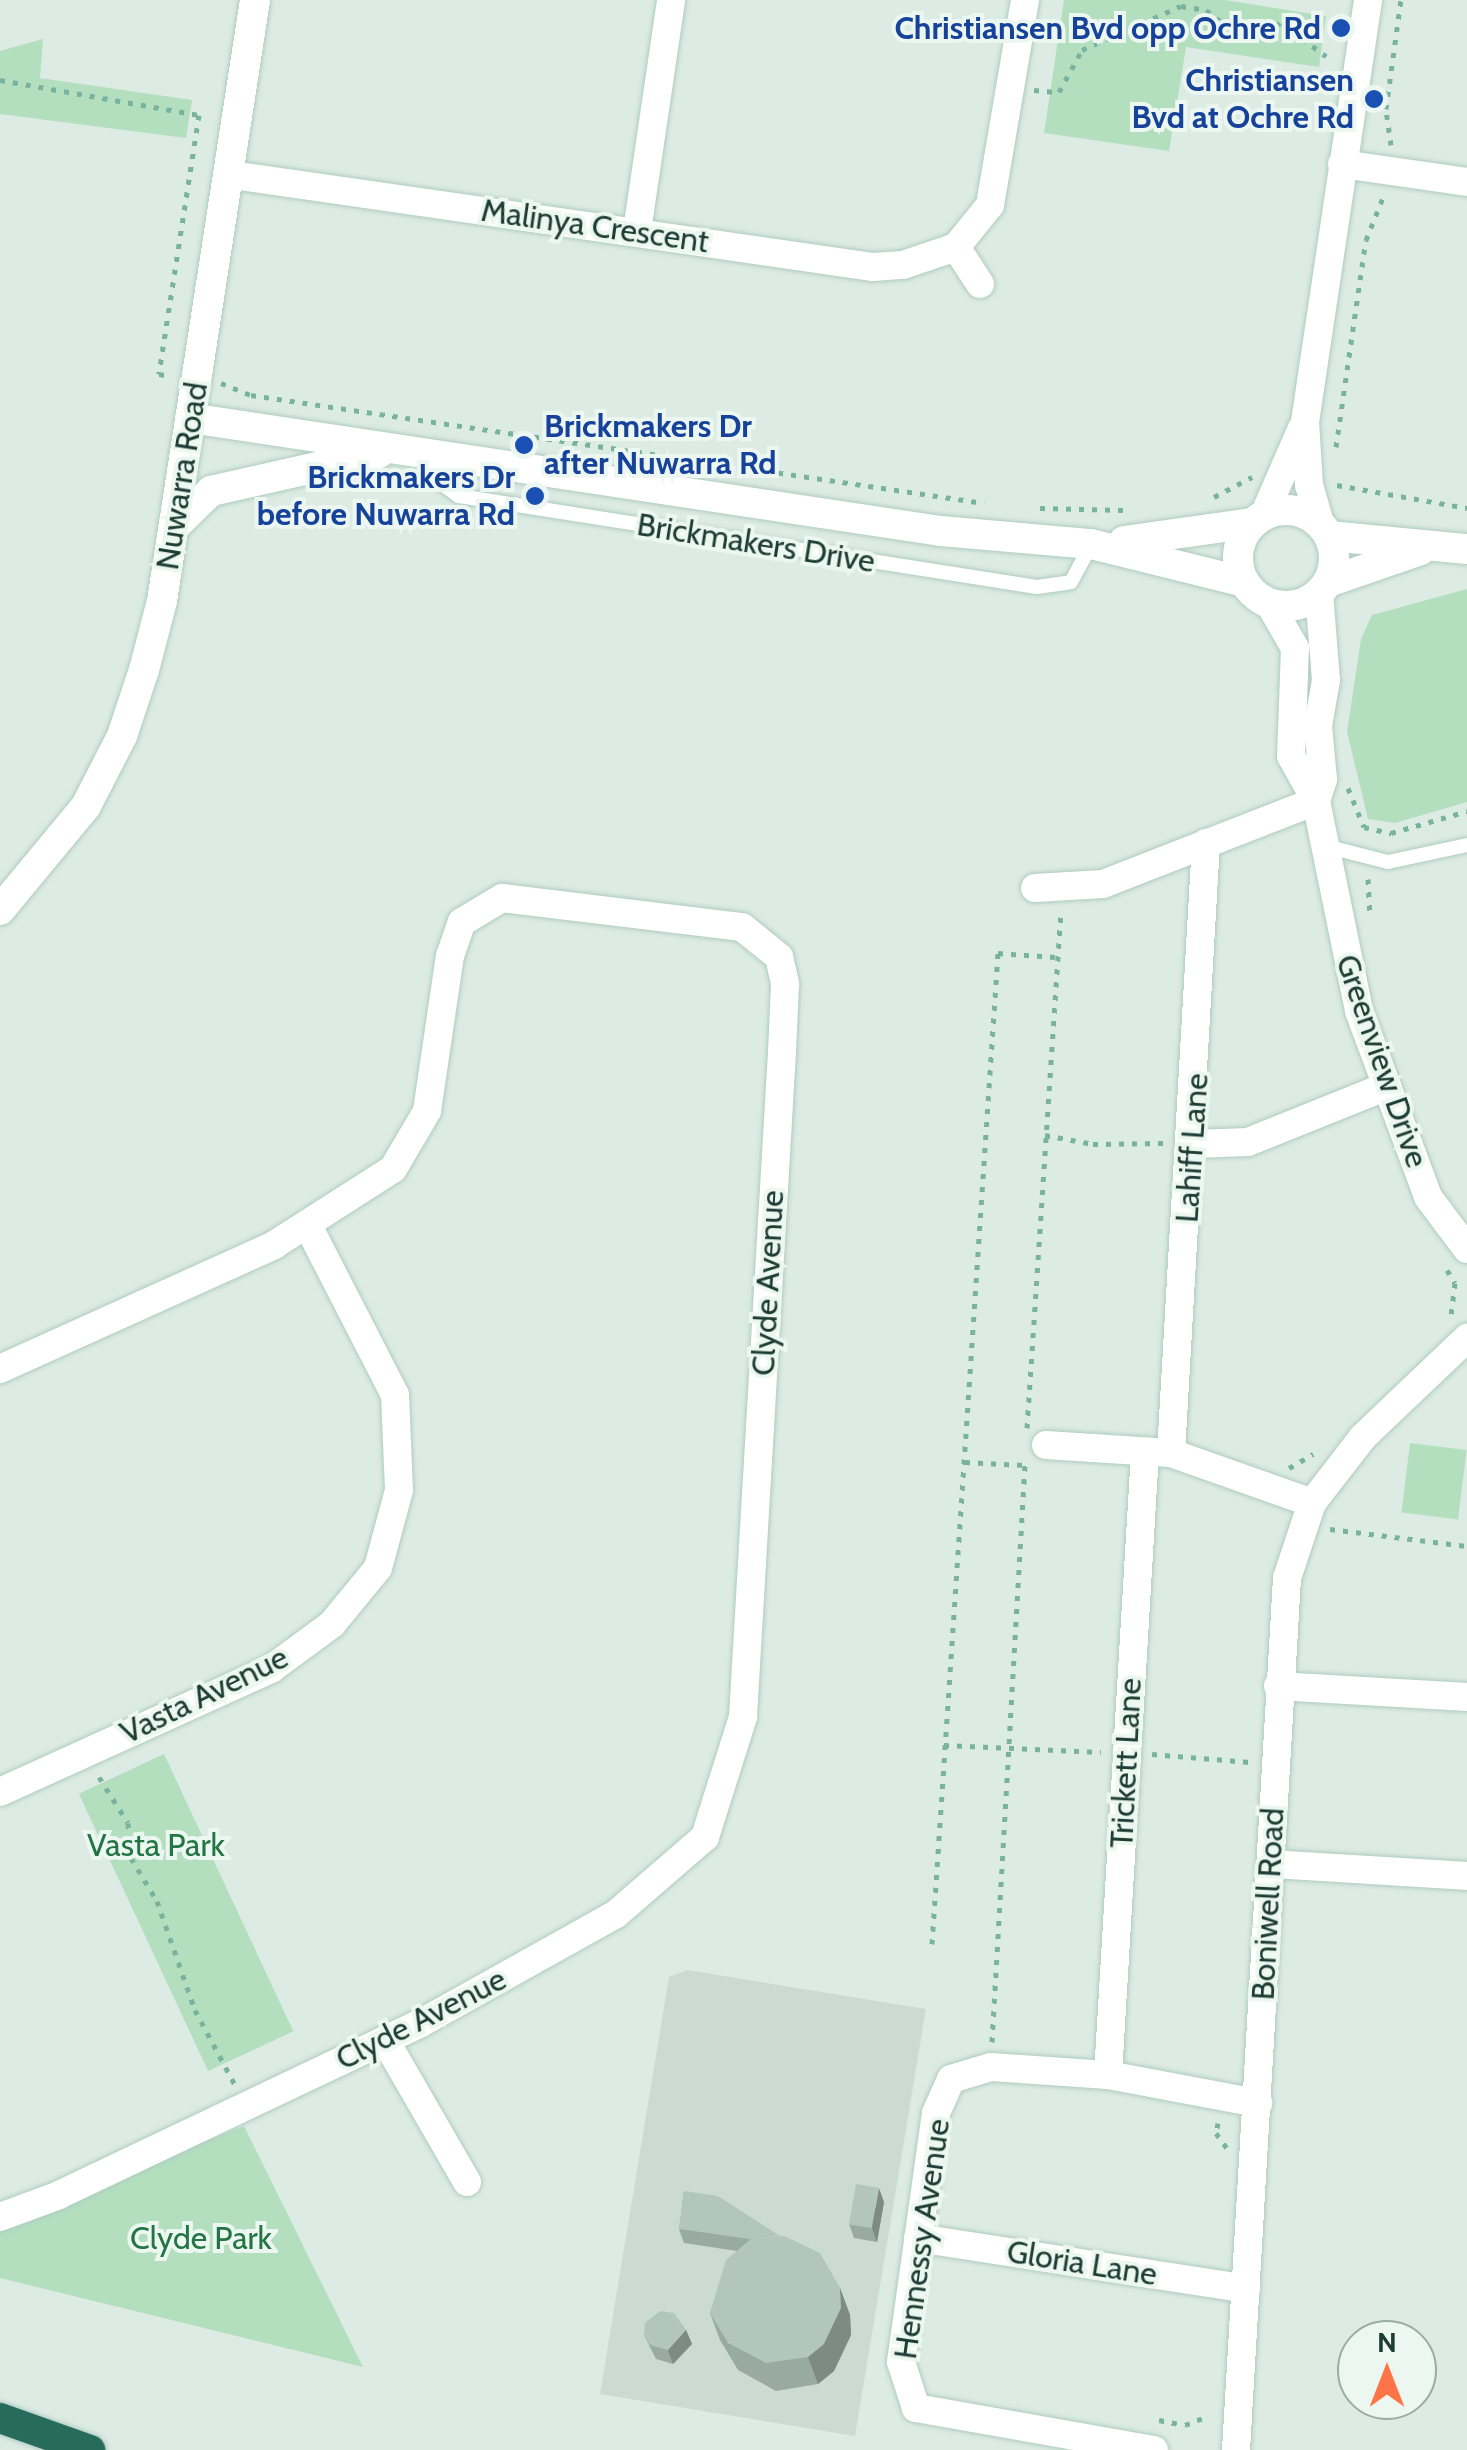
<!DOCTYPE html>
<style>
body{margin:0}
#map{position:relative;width:1467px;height:2450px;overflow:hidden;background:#ddebe5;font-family:Cabin,sans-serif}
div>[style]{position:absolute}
.built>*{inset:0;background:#cbdbd3}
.green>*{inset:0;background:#b3dfbf;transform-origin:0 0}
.path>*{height:5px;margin-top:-2.5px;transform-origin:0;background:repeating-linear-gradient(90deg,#7ab2a0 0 5px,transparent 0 13px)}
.roads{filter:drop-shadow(0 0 2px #afccc1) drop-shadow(0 0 2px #afccc1)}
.service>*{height:14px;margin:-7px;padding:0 7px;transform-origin:7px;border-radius:7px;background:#fff}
.minor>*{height:28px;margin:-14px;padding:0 14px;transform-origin:14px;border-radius:14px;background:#fff}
.tertiary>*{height:30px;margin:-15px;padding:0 15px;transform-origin:15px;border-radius:15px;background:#fff}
.tertiary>.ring{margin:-15px;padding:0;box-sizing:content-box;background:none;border:30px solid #fff;border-radius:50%}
.secondary>*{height:30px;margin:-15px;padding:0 15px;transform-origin:15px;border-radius:15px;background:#fff}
.motorway>*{height:30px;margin:-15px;padding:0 15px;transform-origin:15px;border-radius:15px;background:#266b5c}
.wall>*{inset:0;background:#99aaa3}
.shaded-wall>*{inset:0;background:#7d8b84}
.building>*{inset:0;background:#b2c6bd;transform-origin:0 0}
.dots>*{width:28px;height:28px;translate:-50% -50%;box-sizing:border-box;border:5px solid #edf7f2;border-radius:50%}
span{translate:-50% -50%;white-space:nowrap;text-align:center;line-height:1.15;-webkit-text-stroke:8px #edf7f2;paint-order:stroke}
.transit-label{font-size:32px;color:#164399;font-weight:700}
.right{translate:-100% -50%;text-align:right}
.left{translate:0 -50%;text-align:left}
.street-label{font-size:32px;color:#1d3c33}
.park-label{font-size:32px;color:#237643}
.north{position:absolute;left:1337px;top:2320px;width:100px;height:100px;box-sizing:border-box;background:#edf7f2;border:2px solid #9aaca6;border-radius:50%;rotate:0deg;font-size:28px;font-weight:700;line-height:40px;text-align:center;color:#1d3c33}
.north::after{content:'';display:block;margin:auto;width:35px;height:45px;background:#ff7447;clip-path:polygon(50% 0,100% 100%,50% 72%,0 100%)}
</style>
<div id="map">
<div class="built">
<i style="clip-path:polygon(687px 1970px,926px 2009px,855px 2436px,600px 2394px,669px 1977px)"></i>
</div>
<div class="green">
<i style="clip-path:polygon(1064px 0,1225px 0,1326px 16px,1319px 67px,1186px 47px,1169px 151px,1044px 133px)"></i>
<i style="clip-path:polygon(43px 39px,40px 78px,192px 100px,186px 138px,0 114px,0 51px)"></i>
<i style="clip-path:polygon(1467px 589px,1467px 802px,1395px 823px,1368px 819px,1347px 732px,1361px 639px,1372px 615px)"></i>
<i style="left:1410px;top:1443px;width:57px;height:70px;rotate:7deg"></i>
<i style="left:164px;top:1754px;width:306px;height:94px;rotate:65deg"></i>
<i style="clip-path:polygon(244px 2126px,363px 2367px,0 2278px,0 2224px)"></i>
</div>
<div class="path">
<i style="left:0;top:80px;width:202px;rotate:10deg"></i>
<i style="left:199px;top:115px;width:262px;rotate:98.8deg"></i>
<i style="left:159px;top:374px;width:12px;rotate:9deg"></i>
<i style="left:1034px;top:90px;width:25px;rotate:5deg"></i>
<i style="left:1059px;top:92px;width:48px;rotate:-61.3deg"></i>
<i style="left:1082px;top:50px;width:108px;rotate:-24deg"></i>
<i style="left:1181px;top:6px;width:25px;rotate:9deg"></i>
<i style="left:1206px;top:10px;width:39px;rotate:38deg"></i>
<i style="left:1237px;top:34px;width:45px;rotate:-14deg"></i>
<i style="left:1281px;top:23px;width:56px;rotate:36.3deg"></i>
<i style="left:1391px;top:145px;width:36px;rotate:-98deg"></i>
<i style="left:1386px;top:109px;width:110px;rotate:-82.2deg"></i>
<i style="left:221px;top:383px;width:32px;rotate:22deg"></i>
<i style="left:251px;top:395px;width:741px;rotate:8.38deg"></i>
<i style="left:1336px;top:447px;width:209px;rotate:-81.8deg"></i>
<i style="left:1366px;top:240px;width:48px;rotate:-68.2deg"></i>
<i style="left:1337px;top:485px;width:132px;rotate:10deg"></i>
<i style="left:1214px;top:497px;width:43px;rotate:-27.8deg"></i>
<i style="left:1040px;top:508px;width:84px;rotate:1.4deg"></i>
<i style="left:1348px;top:788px;width:42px;rotate:67.7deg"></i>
<i style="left:1364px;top:827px;width:28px;rotate:13deg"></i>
<i style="left:1391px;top:833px;width:79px;rotate:-16.1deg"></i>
<i style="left:1368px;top:879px;width:37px;rotate:87deg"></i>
<i style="left:1045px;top:1135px;width:49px;rotate:10.6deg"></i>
<i style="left:1093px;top:1144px;width:72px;rotate:-0.8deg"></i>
<i style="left:1447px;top:1270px;width:15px;rotate:58deg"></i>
<i style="left:1455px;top:1283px;width:33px;rotate:97deg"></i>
<i style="left:1027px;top:1428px;width:519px;rotate:-86.24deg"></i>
<i style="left:965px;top:1462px;width:60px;rotate:2.9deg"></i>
<i style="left:1289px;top:1468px;width:28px;rotate:-30deg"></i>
<i style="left:1330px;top:1529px;width:138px;rotate:7.1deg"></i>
<i style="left:944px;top:1745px;width:157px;rotate:2.6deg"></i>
<i style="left:1152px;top:1754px;width:98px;rotate:4.7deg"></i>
<i style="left:99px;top:1777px;width:54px;rotate:57.8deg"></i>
<i style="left:128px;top:1823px;width:35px;rotate:85deg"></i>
<i style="left:131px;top:1858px;width:50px;rotate:58.8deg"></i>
<i style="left:157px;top:1901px;width:115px;rotate:70.8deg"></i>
<i style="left:195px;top:2010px;width:85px;rotate:61.9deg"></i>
<i style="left:932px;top:1944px;width:993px;rotate:-86.19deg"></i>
<i style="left:998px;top:953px;width:57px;rotate:4deg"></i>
<i style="left:992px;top:2042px;width:579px;rotate:-86.73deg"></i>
<i style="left:1218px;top:2123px;width:10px;rotate:101deg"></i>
<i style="left:1216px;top:2133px;width:19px;rotate:54deg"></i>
<i style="left:1159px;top:2420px;width:26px;rotate:11deg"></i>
<i style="left:1185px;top:2425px;width:26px;rotate:-21deg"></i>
</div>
<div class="roads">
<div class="service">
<i style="left:417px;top:454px;width:29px;rotate:55deg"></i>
<i style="left:434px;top:478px;width:31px;rotate:36deg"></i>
<i style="left:459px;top:496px;width:585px;rotate:8.95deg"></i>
<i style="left:1037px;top:587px;width:34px;rotate:-8deg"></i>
<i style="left:1071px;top:582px;width:42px;rotate:-61.6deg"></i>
<i style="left:1325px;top:846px;width:65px;rotate:14.3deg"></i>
<i style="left:1388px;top:862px;width:81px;rotate:-12.1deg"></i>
</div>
<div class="minor">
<i style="left:1342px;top:164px;width:126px;rotate:8.2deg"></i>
<i style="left:232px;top:175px;width:648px;rotate:8.17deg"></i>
<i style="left:873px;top:267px;width:30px;rotate:-4deg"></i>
<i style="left:903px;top:265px;width:56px;rotate:-18.8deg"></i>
<i style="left:956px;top:247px;width:54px;rotate:-51deg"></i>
<i style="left:990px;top:205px;width:208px;rotate:-80.3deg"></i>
<i style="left:637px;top:231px;width:233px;rotate:-81.6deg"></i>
<i style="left:956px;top:247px;width:44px;rotate:57deg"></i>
<i style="left:1264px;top:515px;width:95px;rotate:-66.4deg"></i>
<i style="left:1320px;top:523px;width:40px;rotate:-106deg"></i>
<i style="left:1309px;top:485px;width:63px;rotate:-93.6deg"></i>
<i style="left:1305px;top:422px;width:427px;rotate:-81.5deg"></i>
<i style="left:1269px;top:603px;width:52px;rotate:60deg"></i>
<i style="left:1295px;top:648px;width:108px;rotate:92.1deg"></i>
<i style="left:1291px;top:756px;width:51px;rotate:60.9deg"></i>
<i style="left:1316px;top:801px;width:214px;rotate:78.4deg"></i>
<i style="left:1359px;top:1011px;width:198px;rotate:69.6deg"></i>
<i style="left:1428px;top:1197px;width:65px;rotate:53.1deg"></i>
<i style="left:1316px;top:801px;width:23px;rotate:-72deg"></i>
<i style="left:1323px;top:779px;width:53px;rotate:-95.4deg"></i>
<i style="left:1318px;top:726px;width:47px;rotate:-80.1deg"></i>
<i style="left:1326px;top:680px;width:87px;rotate:-94.6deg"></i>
<i style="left:1035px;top:888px;width:68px;rotate:-3.4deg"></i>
<i style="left:1103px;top:884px;width:229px;rotate:-21.3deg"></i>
<i style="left:1193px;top:1144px;width:55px;rotate:-2.1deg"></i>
<i style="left:1248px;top:1142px;width:150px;rotate:-21.9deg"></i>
<i style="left:0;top:1369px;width:301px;rotate:-24.3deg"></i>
<i style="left:274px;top:1245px;width:141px;rotate:-32.6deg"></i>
<i style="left:393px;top:1169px;width:67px;rotate:-59.6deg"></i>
<i style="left:427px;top:1111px;width:157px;rotate:-81.6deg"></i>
<i style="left:450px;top:956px;width:36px;rotate:-71deg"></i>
<i style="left:462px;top:922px;width:47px;rotate:-31deg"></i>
<i style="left:502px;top:898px;width:242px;rotate:6.9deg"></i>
<i style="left:742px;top:927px;width:48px;rotate:39deg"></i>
<i style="left:779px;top:957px;width:28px;rotate:77deg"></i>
<i style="left:785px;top:984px;width:68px;rotate:92.5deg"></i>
<i style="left:782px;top:1052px;width:666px;rotate:93.36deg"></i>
<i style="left:743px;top:1717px;width:126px;rotate:107.6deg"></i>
<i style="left:705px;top:1837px;width:118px;rotate:139.1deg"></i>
<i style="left:616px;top:1914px;width:223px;rotate:150.8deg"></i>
<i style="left:421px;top:2023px;width:403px;rotate:154.6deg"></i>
<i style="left:57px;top:2196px;width:61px;rotate:159.8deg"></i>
<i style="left:1046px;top:1445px;width:125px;rotate:3.7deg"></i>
<i style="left:1171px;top:1453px;width:150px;rotate:19.5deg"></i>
<i style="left:1171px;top:1453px;width:611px;rotate:-86.72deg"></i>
<i style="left:1278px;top:1686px;width:189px;rotate:3.3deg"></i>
<i style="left:0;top:1792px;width:298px;rotate:-24.4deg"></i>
<i style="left:271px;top:1669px;width:76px;rotate:-36.4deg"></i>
<i style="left:332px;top:1624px;width:72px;rotate:-50.6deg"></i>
<i style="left:378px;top:1568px;width:81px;rotate:-74.9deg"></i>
<i style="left:399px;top:1490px;width:95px;rotate:-92.4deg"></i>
<i style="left:395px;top:1395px;width:190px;rotate:-117.2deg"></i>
<i style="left:1271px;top:1864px;width:196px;rotate:3.5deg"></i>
<i style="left:385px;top:2040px;width:164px;rotate:60deg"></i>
<i style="left:1108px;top:2075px;width:624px;rotate:-86.6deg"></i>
<i style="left:918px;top:2238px;width:332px;rotate:8.8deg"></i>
<i style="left:1154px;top:2450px;width:242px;rotate:-170deg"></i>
<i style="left:916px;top:2408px;width:48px;rotate:-108.1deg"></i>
<i style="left:901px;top:2362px;width:251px;rotate:-82deg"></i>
<i style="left:936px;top:2113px;width:37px;rotate:-66deg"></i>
<i style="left:951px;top:2079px;width:42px;rotate:-16.7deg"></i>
<i style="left:991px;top:2067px;width:117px;rotate:3.9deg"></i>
<i style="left:1108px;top:2075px;width:153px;rotate:10.6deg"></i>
<i style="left:1236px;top:2450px;width:873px;rotate:-86.65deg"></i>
<i style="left:1287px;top:1578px;width:79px;rotate:-71.6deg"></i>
<i style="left:1312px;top:1503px;width:83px;rotate:-52.3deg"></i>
<i style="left:1363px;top:1437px;width:144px;rotate:-43.6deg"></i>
</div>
<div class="tertiary">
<i style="left:190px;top:418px;width:759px;rotate:8.56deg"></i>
<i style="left:941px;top:531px;width:151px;rotate:5deg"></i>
<i style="left:1091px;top:544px;width:158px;rotate:13.9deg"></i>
<i class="ring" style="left:1238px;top:510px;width:66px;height:66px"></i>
<i style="left:174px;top:527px;width:52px;rotate:-44.2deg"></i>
<i style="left:211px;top:491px;width:172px;rotate:-12.7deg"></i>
<i style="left:1329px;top:536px;width:139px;rotate:5.4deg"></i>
<i style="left:1124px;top:541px;width:129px;rotate:-8deg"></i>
<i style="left:1328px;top:582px;width:98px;rotate:-19deg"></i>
</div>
<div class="secondary">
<i style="left:0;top:910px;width:135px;rotate:-50.4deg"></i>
<i style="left:86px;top:806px;width:79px;rotate:-62.8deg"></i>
<i style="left:122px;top:736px;width:70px;rotate:-71.6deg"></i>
<i style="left:144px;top:670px;width:71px;rotate:-75.4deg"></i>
<i style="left:162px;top:601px;width:608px;rotate:-81.2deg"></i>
</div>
<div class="motorway">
<i style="left:0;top:2418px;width:96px;rotate:19.6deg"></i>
</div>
</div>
<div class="wall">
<i style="clip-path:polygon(684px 2191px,840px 2288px,850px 2315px,851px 2335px,834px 2371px,818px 2384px,776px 2391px,738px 2370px,720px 2340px,710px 2313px,737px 2251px,684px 2243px,679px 2229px)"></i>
<i style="clip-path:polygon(884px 2202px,877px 2242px,854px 2238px,849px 2224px)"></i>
<i style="clip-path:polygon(686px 2330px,692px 2344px,673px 2364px,656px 2359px,644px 2335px)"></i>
</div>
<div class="shaded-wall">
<i style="clip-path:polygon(879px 2188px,884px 2202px,877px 2242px,872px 2228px)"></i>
<i style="clip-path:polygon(840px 2288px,850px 2315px,851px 2335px,834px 2371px,818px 2384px,808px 2357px)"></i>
<i style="clip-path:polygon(686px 2330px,692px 2344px,673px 2364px,668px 2350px)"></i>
</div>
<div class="building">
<i style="left:856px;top:2184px;width:23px;height:41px;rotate:10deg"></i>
<i style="clip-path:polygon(684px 2191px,718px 2196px,780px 2236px,752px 2238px,750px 2239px,679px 2229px)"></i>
<i style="clip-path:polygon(784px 2236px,820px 2253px,840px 2288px,841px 2308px,824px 2344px,808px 2357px,766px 2363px,728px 2343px,710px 2313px,726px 2260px,752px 2238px)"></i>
<i style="clip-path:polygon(660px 2311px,674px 2313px,686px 2330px,668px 2350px,650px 2345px,644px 2335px,645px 2323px)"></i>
</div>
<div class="dots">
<i style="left:1341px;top:28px;background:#1a4fb4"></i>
<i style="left:1374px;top:99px;background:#1a4fb4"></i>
<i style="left:524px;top:445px;background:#1a4fb4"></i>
<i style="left:535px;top:496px;background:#1a4fb4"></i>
</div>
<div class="transit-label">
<span class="right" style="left:1321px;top:28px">Christiansen Bvd opp Ochre Rd</span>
<span class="right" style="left:1354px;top:99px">Christiansen<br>Bvd at Ochre Rd</span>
<span class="left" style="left:544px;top:445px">Brickmakers Dr<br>after Nuwarra Rd</span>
<span class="right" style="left:515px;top:496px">Brickmakers Dr<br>before Nuwarra Rd</span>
</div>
<div class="street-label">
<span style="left:595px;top:226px;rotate:8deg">Malinya Crescent</span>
<span style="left:182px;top:476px;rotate:-81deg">Nuwarra Road</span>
<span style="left:756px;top:543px;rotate:9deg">Brickmakers Drive</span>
<span style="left:1382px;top:1061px;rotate:71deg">Greenview Drive</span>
<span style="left:1192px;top:1148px;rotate:-86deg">Lahiff Lane</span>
<span style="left:768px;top:1283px;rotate:-87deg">Clyde Avenue</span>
<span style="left:204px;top:1695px;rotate:-26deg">Vasta Avenue</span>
<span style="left:1126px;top:1763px;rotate:-87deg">Trickett Lane</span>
<span style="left:1268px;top:1904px;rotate:-87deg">Boniwell Road</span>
<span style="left:421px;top:2019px;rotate:-27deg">Clyde Avenue</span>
<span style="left:922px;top:2239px;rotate:-82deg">Hennessy Avenue</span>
<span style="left:1082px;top:2263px;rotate:9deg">Gloria Lane</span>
</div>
<div class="park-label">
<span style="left:156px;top:1845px">Vasta Park</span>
<span style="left:201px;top:2238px">Clyde Park</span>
</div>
<div class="north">N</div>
</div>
